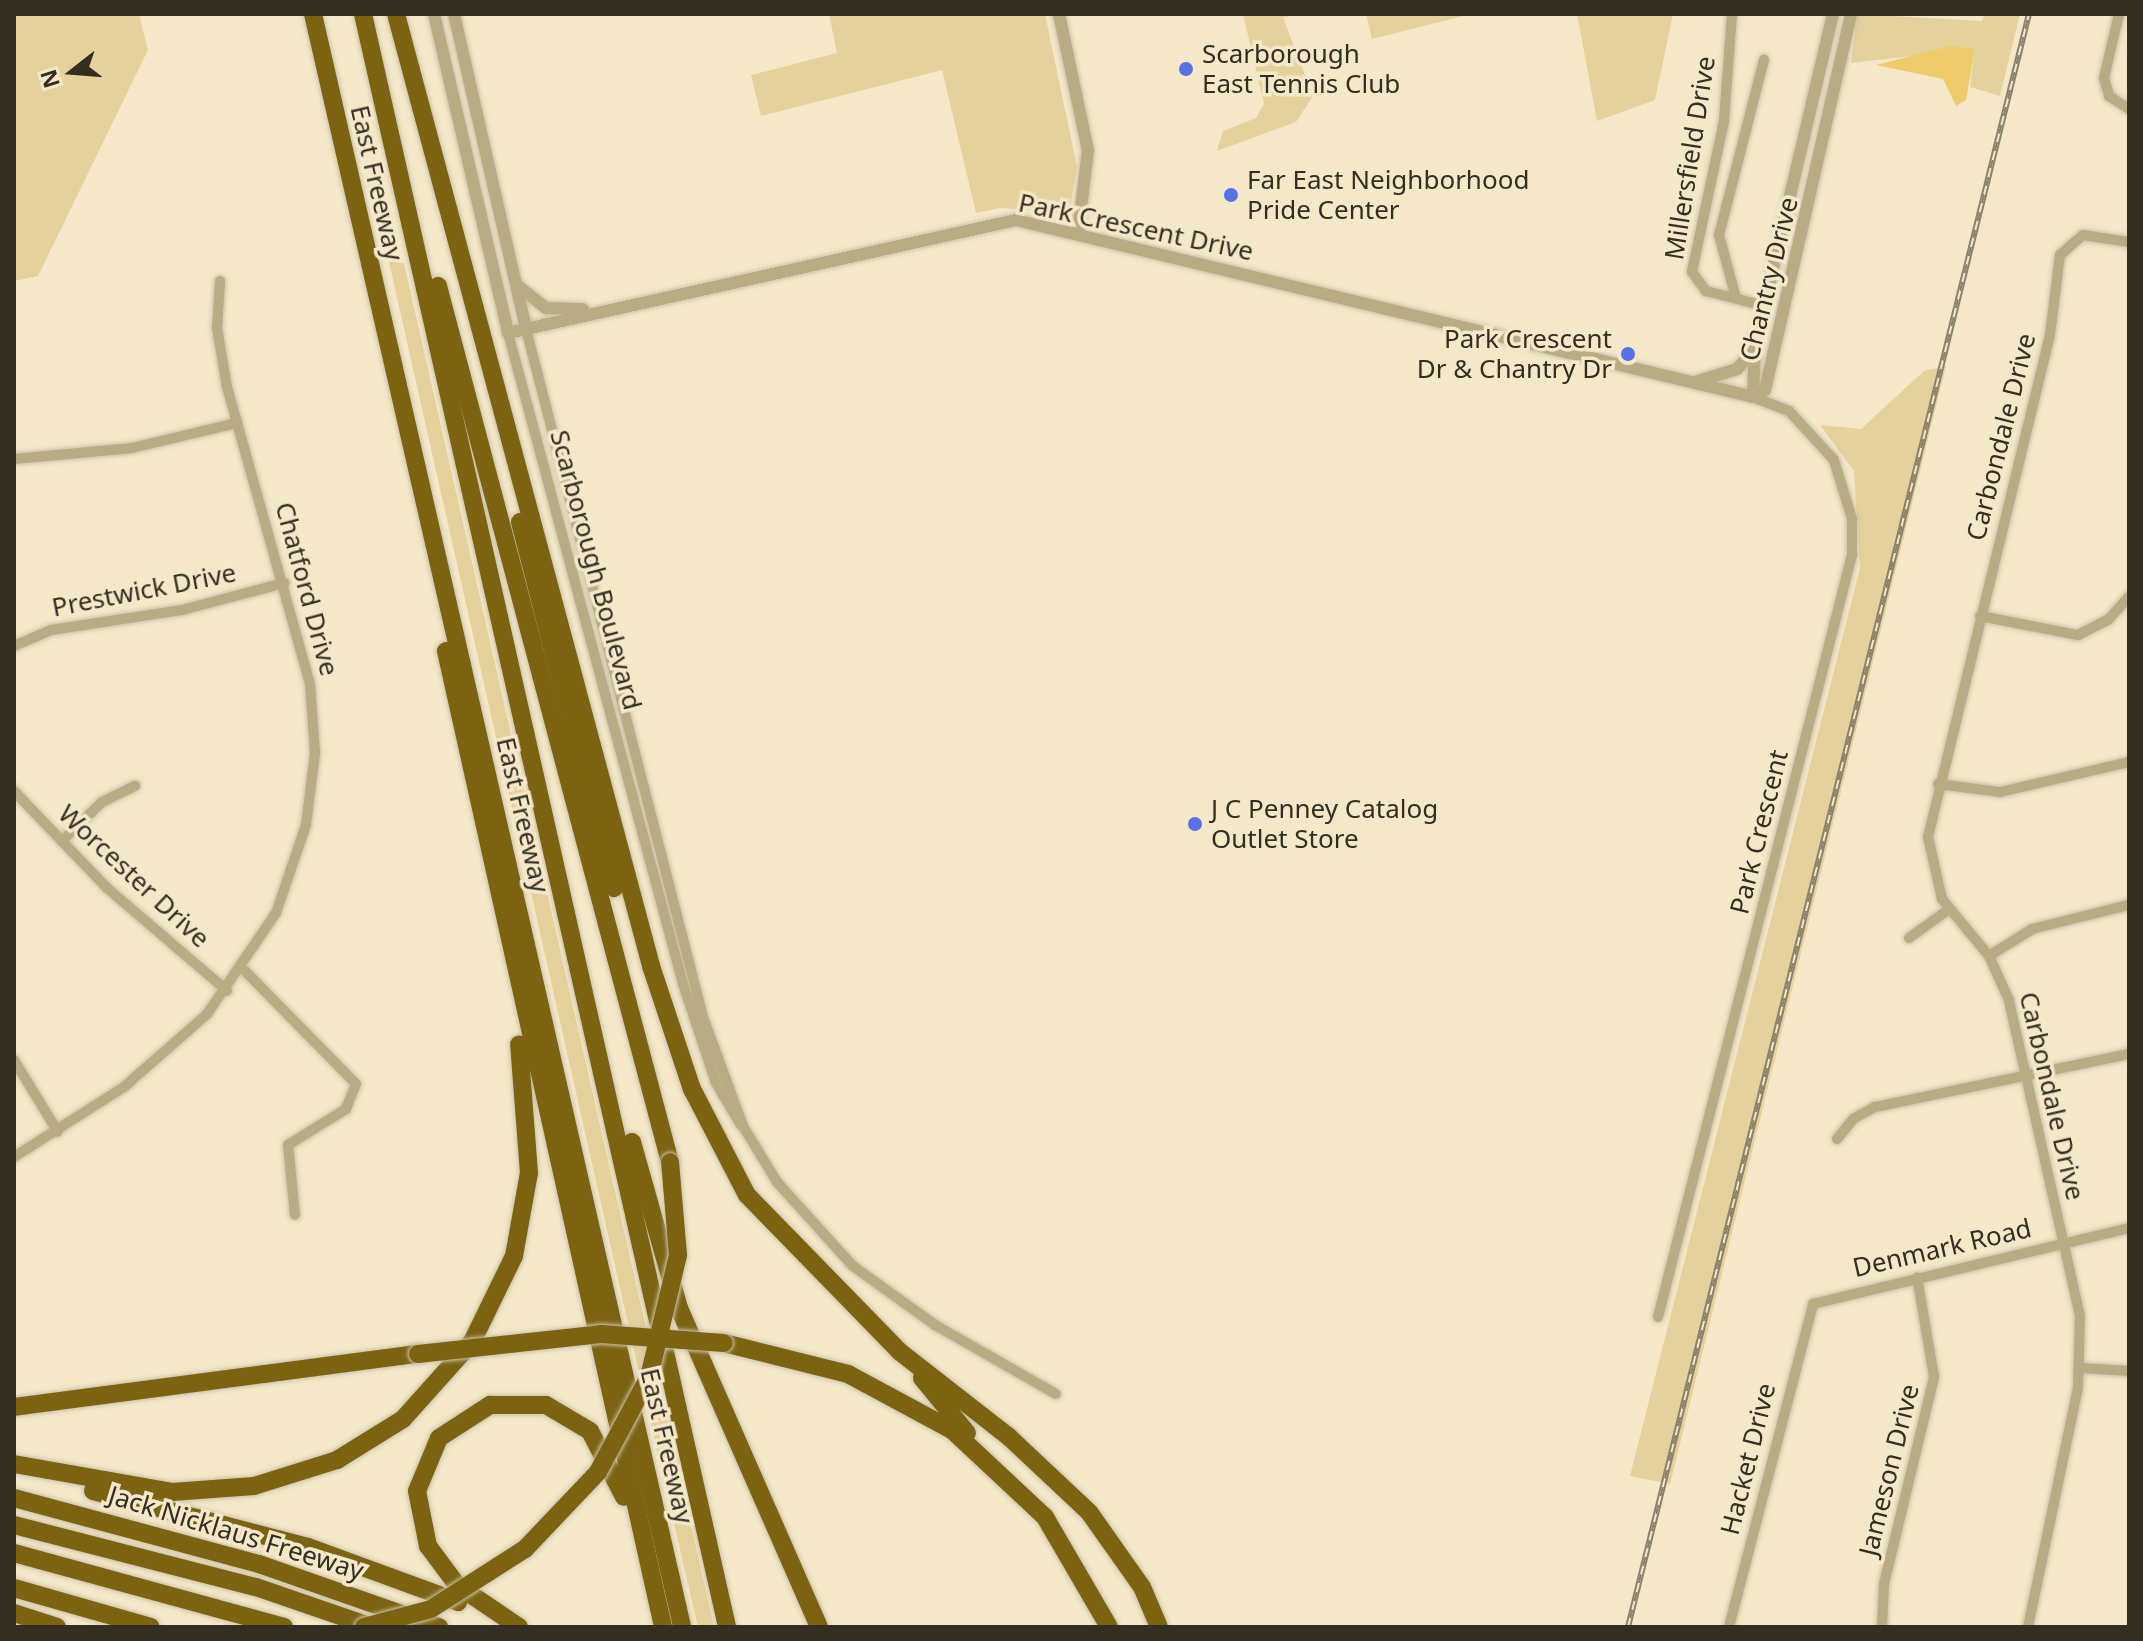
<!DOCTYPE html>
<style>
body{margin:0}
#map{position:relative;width:2143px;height:1641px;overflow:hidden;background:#f4e8c9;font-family:"Noto Sans",sans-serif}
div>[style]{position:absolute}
.green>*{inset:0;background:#e5d19b}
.water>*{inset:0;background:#eecc6c}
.roads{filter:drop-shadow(0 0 2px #cdc3a8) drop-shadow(0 0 2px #cdc3a8)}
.minor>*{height:10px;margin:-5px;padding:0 5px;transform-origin:5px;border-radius:5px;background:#b9ab84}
.tertiary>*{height:12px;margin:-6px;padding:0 6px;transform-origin:6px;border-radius:6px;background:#b9ab84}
.motorway>*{height:18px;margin:-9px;padding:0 9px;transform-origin:9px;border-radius:9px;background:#7c6312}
.rail>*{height:6px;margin-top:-3px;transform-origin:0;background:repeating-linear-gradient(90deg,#f4e8c9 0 9px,#8a826d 0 18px);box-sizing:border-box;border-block:2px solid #8a826d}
.bridges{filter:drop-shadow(0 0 2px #cdc3a8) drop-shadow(0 0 2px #cdc3a8)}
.motorway-bridge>*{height:18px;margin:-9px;padding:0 9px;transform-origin:9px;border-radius:9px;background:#7c6312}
.dots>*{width:22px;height:22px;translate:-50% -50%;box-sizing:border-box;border:4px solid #f4e8c9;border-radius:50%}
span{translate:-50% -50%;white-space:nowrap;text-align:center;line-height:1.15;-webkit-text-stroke:7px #f4e8c9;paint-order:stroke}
.poi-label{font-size:26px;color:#332e22}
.left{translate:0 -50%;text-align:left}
.right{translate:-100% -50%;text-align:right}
.street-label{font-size:26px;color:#332e22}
.frame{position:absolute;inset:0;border:16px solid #332e22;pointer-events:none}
.north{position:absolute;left:32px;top:32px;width:80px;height:80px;-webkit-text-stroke:6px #f4e8c9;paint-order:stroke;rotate:253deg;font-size:22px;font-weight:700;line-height:32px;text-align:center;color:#332e22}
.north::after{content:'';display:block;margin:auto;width:28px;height:36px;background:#332e22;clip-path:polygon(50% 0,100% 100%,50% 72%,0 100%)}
</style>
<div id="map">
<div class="green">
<i style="clip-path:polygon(14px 14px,139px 14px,148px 50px,38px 276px,14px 281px)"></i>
<i style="clip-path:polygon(829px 14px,1045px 14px,1077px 167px,1069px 213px,1000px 208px,976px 213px,942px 70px,761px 116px,751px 75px,837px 53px)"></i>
<i style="clip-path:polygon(1243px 14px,1308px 14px,1283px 17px,1313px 96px,1296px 122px,1217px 151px,1223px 131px,1256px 118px,1264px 104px)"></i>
<i style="clip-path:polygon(1366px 14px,1471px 14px,1372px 39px)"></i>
<i style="clip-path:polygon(1577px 14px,1673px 14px,1655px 100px,1597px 121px)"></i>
<i style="clip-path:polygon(1857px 14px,1982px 21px,1985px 14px,2020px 14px,2000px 96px,1970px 87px,1975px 49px,1851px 63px)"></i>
<i style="clip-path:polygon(396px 254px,403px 259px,714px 1627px,698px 1627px,643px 1390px,389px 262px)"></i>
<i style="clip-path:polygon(1946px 366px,1670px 1484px,1630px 1476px,1860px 568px,1854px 471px,1820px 425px,1861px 429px,1924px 371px)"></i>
</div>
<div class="water">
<i style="clip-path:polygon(1951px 46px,1975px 49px,1966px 100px,1956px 106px,1943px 79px,1876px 65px)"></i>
</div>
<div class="roads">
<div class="minor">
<i style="left:1732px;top:14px;width:107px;rotate:94.3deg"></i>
<i style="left:1724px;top:121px;width:154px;rotate:102deg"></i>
<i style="left:1692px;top:272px;width:24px;rotate:54deg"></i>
<i style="left:1706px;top:291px;width:61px;rotate:14.3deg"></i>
<i style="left:2119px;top:14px;width:66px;rotate:103.2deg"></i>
<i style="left:2104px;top:78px;width:19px;rotate:74deg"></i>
<i style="left:2109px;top:96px;width:24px;rotate:33deg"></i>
<i style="left:1736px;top:298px;width:65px;rotate:-105.1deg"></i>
<i style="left:1719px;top:235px;width:181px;rotate:-75.6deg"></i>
<i style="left:526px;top:329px;width:710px;rotate:75.57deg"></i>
<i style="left:703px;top:1017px;width:116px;rotate:69.8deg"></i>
<i style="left:743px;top:1126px;width:66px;rotate:58.7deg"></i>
<i style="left:777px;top:1182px;width:113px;rotate:47.9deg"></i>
<i style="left:853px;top:1266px;width:101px;rotate:35.7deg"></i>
<i style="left:935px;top:1325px;width:139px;rotate:29.7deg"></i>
<i style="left:508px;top:333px;width:674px;rotate:74.95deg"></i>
<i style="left:683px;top:984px;width:104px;rotate:71.6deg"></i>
<i style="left:716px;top:1083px;width:49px;rotate:59.2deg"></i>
<i style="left:14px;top:459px;width:119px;rotate:-5.3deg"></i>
<i style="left:132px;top:448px;width:108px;rotate:-13.4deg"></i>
<i style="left:1980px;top:616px;width:100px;rotate:11deg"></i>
<i style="left:2078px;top:635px;width:34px;rotate:-27deg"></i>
<i style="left:2108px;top:620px;width:31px;rotate:-48deg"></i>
<i style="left:14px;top:646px;width:40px;rotate:-23.4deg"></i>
<i style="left:51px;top:630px;width:133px;rotate:-8.7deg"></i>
<i style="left:182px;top:610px;width:106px;rotate:-14.8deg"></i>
<i style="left:1938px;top:784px;width:63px;rotate:7.4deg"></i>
<i style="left:2000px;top:792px;width:132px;rotate:-13.1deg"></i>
<i style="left:14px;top:791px;width:134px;rotate:46.2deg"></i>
<i style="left:107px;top:888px;width:158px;rotate:40.6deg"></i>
<i style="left:62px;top:841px;width:56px;rotate:-44.3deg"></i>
<i style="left:102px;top:802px;width:37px;rotate:-26deg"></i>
<i style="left:1909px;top:938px;width:48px;rotate:-35.7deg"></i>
<i style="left:1989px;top:956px;width:51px;rotate:-32.1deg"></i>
<i style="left:2032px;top:929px;width:100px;rotate:-13.9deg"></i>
<i style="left:243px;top:969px;width:161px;rotate:45.5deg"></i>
<i style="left:356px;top:1084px;width:27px;rotate:112deg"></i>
<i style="left:346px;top:1109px;width:68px;rotate:148.2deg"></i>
<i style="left:288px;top:1145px;width:70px;rotate:84.3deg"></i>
<i style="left:14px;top:1060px;width:84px;rotate:58.6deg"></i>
<i style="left:1837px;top:1139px;width:26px;rotate:-51deg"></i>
<i style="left:1853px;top:1119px;width:25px;rotate:-29deg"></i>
<i style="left:1875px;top:1107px;width:259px;rotate:-11.8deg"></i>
<i style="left:14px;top:1157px;width:130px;rotate:-32.5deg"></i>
<i style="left:124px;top:1087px;width:111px;rotate:-41.3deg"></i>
<i style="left:207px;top:1014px;width:122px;rotate:-55.7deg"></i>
<i style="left:276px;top:913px;width:93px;rotate:-71.2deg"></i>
<i style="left:306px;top:825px;width:73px;rotate:-82.9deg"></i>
<i style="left:315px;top:753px;width:69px;rotate:-94.1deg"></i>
<i style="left:310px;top:684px;width:308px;rotate:-105.6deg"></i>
<i style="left:227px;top:387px;width:60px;rotate:-99.6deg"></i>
<i style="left:217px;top:328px;width:47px;rotate:-86.3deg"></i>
<i style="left:1658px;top:1317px;width:786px;rotate:-75.72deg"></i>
<i style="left:1852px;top:555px;width:36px;rotate:-90deg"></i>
<i style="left:1852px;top:519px;width:62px;rotate:-107deg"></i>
<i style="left:1834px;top:460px;width:67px;rotate:-132.6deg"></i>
<i style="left:1789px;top:411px;width:39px;rotate:-159deg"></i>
<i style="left:2081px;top:1368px;width:48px;rotate:3.6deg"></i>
<i style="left:1729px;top:1627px;width:334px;rotate:-75.4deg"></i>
<i style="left:1813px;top:1304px;width:325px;rotate:-13.5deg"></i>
<i style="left:1882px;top:1627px;width:43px;rotate:-87.3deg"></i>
<i style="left:1884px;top:1584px;width:213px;rotate:-76.4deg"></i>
<i style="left:1934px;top:1377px;width:101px;rotate:-99.6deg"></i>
<i style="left:2028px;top:1627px;width:244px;rotate:-78.2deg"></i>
<i style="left:2078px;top:1388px;width:72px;rotate:-88.4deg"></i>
<i style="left:2080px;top:1316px;width:324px;rotate:-102.7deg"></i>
<i style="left:2009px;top:1000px;width:48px;rotate:-114.4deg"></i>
<i style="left:1989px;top:956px;width:74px;rotate:-129.5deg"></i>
<i style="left:1942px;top:899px;width:64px;rotate:-102.7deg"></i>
<i style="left:1928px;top:837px;width:517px;rotate:-76.34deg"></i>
<i style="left:2050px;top:335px;width:81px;rotate:-82.9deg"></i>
<i style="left:2060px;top:255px;width:30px;rotate:-41deg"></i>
<i style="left:2083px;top:235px;width:47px;rotate:8.7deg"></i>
</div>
<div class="tertiary">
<i style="left:434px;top:14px;width:327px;rotate:76.9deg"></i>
<i style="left:508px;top:333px;width:520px;rotate:-12.54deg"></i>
<i style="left:1016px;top:220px;width:758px;rotate:13.5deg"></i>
<i style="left:454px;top:14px;width:323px;rotate:77.1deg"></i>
<i style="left:1059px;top:14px;width:139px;rotate:78deg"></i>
<i style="left:1088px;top:150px;width:84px;rotate:96.9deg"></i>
<i style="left:518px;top:286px;width:36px;rotate:38deg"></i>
<i style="left:546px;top:308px;width:37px;rotate:2deg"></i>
<i style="left:1698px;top:381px;width:41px;rotate:-17.1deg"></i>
<i style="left:1737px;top:369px;width:20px;rotate:-49deg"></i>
<i style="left:1753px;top:397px;width:14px;rotate:-30deg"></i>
<i style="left:1765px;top:390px;width:386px;rotate:-77.1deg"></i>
<i style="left:1753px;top:397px;width:53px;rotate:-87.8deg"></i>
<i style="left:1755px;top:344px;width:339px;rotate:-76.7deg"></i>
</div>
<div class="motorway">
<i style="left:313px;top:14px;width:1655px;rotate:77.11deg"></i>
<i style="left:363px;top:14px;width:1654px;rotate:77.28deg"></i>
<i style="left:396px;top:14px;width:986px;rotate:75deg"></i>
<i style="left:651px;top:966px;width:130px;rotate:71.6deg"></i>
<i style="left:692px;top:1089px;width:119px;rotate:62.6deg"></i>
<i style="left:747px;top:1195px;width:219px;rotate:45.7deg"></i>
<i style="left:900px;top:1352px;width:138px;rotate:37.9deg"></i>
<i style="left:1009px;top:1437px;width:110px;rotate:43.2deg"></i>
<i style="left:1089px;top:1512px;width:92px;rotate:54.8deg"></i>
<i style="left:1142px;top:1587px;width:43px;rotate:67deg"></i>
<i style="left:438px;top:286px;width:906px;rotate:75.17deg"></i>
<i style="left:520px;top:522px;width:378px;rotate:75.6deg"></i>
<i style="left:446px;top:651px;width:1000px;rotate:77.46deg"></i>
<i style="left:632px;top:1142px;width:173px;rotate:74.2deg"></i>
<i style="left:679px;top:1308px;width:348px;rotate:66.3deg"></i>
<i style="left:724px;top:1343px;width:128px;rotate:14deg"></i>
<i style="left:848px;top:1374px;width:118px;rotate:28.3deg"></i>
<i style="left:952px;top:1430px;width:127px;rotate:43.1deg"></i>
<i style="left:1045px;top:1517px;width:127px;rotate:59.8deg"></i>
<i style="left:922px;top:1378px;width:71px;rotate:50.7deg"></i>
<i style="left:14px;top:1407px;width:407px;rotate:-7.5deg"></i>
<i style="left:14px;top:1464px;width:160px;rotate:10deg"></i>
<i style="left:172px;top:1492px;width:82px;rotate:-4.2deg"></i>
<i style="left:254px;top:1486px;width:87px;rotate:-17.4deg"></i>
<i style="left:337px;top:1460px;width:78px;rotate:-31.8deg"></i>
<i style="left:403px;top:1419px;width:103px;rotate:-48.1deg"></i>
<i style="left:472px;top:1342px;width:96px;rotate:-64deg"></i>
<i style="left:514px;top:1256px;width:84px;rotate:-79.8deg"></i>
<i style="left:529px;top:1173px;width:129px;rotate:-94.4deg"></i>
<i style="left:93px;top:1491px;width:222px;rotate:14.6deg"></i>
<i style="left:308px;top:1547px;width:160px;rotate:20.1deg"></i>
<i style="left:14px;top:1498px;width:254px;rotate:15.1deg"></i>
<i style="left:259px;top:1564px;width:191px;rotate:19.3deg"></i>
<i style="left:14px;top:1525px;width:250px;rotate:14.4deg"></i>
<i style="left:256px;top:1587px;width:123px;rotate:19deg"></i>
<i style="left:14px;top:1553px;width:280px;rotate:15.3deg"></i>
<i style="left:14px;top:1588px;width:142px;rotate:15.9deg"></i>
<i style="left:14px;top:1613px;width:45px;rotate:18deg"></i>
<i style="left:519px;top:1627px;width:75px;rotate:-145.9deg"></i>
<i style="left:457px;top:1585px;width:49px;rotate:-126.6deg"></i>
<i style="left:428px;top:1546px;width:56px;rotate:-101.3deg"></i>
<i style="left:417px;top:1491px;width:57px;rotate:-67.5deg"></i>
<i style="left:439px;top:1438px;width:61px;rotate:-32.9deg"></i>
<i style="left:490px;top:1405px;width:56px"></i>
<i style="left:546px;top:1405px;width:51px;rotate:30.6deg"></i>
<i style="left:590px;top:1431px;width:74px;rotate:62.7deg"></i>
</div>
</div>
<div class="rail">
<i style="left:1628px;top:1627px;width:1662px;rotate:-76.04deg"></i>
</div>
<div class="bridges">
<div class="motorway-bridge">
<i style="left:418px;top:1354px;width:184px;rotate:-6.2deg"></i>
<i style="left:601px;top:1334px;width:123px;rotate:4.2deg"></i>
<i style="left:364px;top:1627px;width:69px;rotate:-15deg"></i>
<i style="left:431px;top:1609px;width:112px;rotate:-32.6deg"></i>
<i style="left:525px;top:1549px;width:106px;rotate:-46.5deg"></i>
<i style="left:598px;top:1472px;width:108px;rotate:-61.8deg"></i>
<i style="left:649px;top:1377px;width:125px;rotate:-76.6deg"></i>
<i style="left:678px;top:1255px;width:93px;rotate:-94.9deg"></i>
</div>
</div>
<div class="dots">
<i style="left:1186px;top:69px;background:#5772e7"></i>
<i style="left:1231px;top:195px;background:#5772e7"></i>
<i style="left:1628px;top:354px;background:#5772e7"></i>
<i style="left:1195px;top:824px;background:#5772e7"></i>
</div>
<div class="poi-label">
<span class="left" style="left:1202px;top:69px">Scarborough<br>East Tennis Club</span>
<span class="left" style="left:1247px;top:195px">Far East Neighborhood<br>Pride Center</span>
<span class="right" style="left:1612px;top:354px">Park Crescent<br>Dr &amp; Chantry Dr</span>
<span class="left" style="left:1211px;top:824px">J C Penney Catalog<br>Outlet Store</span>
</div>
<div class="street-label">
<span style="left:1690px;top:158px;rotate:-81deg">Millersfield Drive</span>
<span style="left:377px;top:183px;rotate:77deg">East Freeway</span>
<span style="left:1136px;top:227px;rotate:12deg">Park Crescent Drive</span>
<span style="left:1769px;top:279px;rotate:-76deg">Chantry Drive</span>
<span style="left:2001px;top:437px;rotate:-76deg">Carbondale Drive</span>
<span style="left:596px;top:570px;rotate:75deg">Scarborough Boulevard</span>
<span style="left:307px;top:589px;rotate:75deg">Chatford Drive</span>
<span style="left:144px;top:590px;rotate:-11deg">Prestwick Drive</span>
<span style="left:523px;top:815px;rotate:77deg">East Freeway</span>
<span style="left:1759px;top:832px;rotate:-76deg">Park Crescent</span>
<span style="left:134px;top:876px;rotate:43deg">Worcester Drive</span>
<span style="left:2052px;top:1096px;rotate:77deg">Carbondale Drive</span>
<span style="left:1942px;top:1248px;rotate:-13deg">Denmark Road</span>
<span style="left:667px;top:1446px;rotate:77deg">East Freeway</span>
<span style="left:1748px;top:1459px;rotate:-76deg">Hacket Drive</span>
<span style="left:1889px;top:1470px;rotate:-76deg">Jameson Drive</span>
<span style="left:236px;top:1533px;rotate:17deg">Jack Nicklaus Freeway</span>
</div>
<div class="frame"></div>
<div class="north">N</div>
</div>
